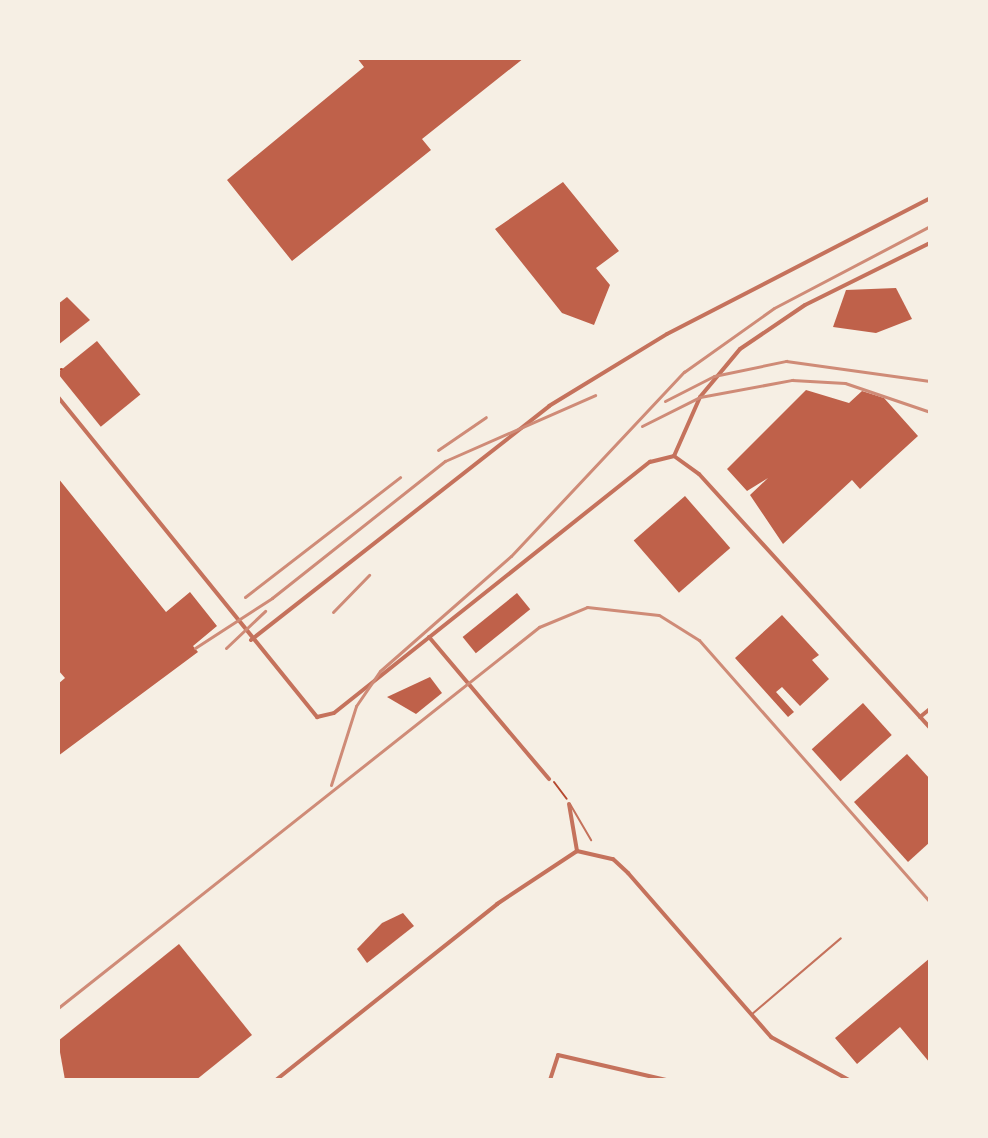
<!DOCTYPE html>
<style>
body{margin:0}
#map{position:relative;width:988px;height:1138px;overflow:hidden;background:#f6efe4;font-family:Barlow,sans-serif}
div>[style]{position:absolute}
.building>*{inset:0;background:#bf614a;transform-origin:0 0}
.path>*{height:2px;margin:-1px;padding:0 1px;transform-origin:1px;border-radius:1px;background:#b5482f}
.service>*{height:2px;margin:-1px;padding:0 1px;transform-origin:1px;border-radius:1px;background:#c5725c}
.minor>*{height:4px;margin:-2px;padding:0 2px;transform-origin:2px;border-radius:2px;background:#c5725c}
.rail>*{height:3px;margin:-1.5px;padding:0 1.5px;transform-origin:1.5px;border-radius:1.5px;background:#cf8b77}
span{translate:-50% -50%;white-space:nowrap;text-align:center;line-height:1.15;-webkit-text-stroke:6px #f6efe4;paint-order:stroke}
.frame{position:absolute;inset:0;border:60px solid #f6efe4;pointer-events:none}
</style>
<div id="map">
<div class="building">
<i style="clip-path:polygon(357px 58px,524px 58px,422px 139px,431px 150px,292px 261px,227px 180px,364px 67px)"></i>
<i style="clip-path:polygon(563px 182px,619px 251px,596px 268px,610px 285px,594px 325px,562px 313px,495px 229px)"></i>
<i style="clip-path:polygon(896px 288px,912px 319px,876px 333px,833px 327px,846px 290px)"></i>
<i style="clip-path:polygon(67px 297px,90px 320px,58px 345px,58px 304px)"></i>
<i style="left:97px;top:341px;width:69px;height:51px;rotate:51deg"></i>
<i style="clip-path:polygon(806px 390px,849px 403px,862px 391px,884px 398px,918px 436px,860px 489px,852px 480px,783px 544px,750px 495px,768px 478px,747px 491px,727px 469px)"></i>
<i style="clip-path:polygon(58px 478px,166px 612px,190px 592px,217px 626px,193px 646px,198px 652px,58px 756px,58px 684px,65px 678px,58px 670px)"></i>
<i style="left:685px;top:496px;width:69px;height:68px;rotate:49deg"></i>
<i style="left:517px;top:593px;width:21px;height:70px;rotate:51deg"></i>
<i style="clip-path:polygon(782px 615px,819px 655px,812px 660px,829px 679px,800px 706px,782px 687px,776px 692px,794px 712px,788px 717px,735px 658px)"></i>
<i style="clip-path:polygon(430px 677px,442px 693px,416px 714px,387px 697px)"></i>
<i style="left:863px;top:703px;width:43px;height:69px;rotate:48deg"></i>
<i style="clip-path:polygon(907px 754px,930px 779px,930px 842px,908px 862px,854px 802px)"></i>
<i style="clip-path:polygon(403px 913px,414px 926px,367px 963px,357px 949px,382px 923px)"></i>
<i style="clip-path:polygon(179px 944px,252px 1035px,196px 1080px,65px 1080px,58px 1041px)"></i>
<i style="clip-path:polygon(930px 958px,930px 1063px,900px 1027px,857px 1064px,835px 1038px)"></i>
</div>
<div class="path">
<i style="left:58px;top:370px;width:4px;rotate:-14deg"></i>
<i style="left:554px;top:782px;width:21px;rotate:53deg"></i>
</div>
<div class="service">
<i style="left:570px;top:804px;width:42px;rotate:59.7deg"></i>
<i style="left:751px;top:1015px;width:118px;rotate:-40.5deg"></i>
</div>
<div class="minor">
<i style="left:58px;top:397px;width:412px;rotate:51deg"></i>
<i style="left:317px;top:717px;width:17px;rotate:-13deg"></i>
<i style="left:334px;top:713px;width:404px;rotate:-38.5deg"></i>
<i style="left:650px;top:462px;width:25px;rotate:-14deg"></i>
<i style="left:674px;top:456px;width:31px;rotate:36deg"></i>
<i style="left:699px;top:474px;width:343px;rotate:47.7deg"></i>
<i style="left:674px;top:456px;width:64px;rotate:-66.2deg"></i>
<i style="left:700px;top:397px;width:62px;rotate:-50.2deg"></i>
<i style="left:740px;top:349px;width:78px;rotate:-34.1deg"></i>
<i style="left:805px;top:305px;width:140px;rotate:-26.4deg"></i>
<i style="left:429px;top:637px;width:186px;rotate:49.8deg"></i>
<i style="left:251px;top:640px;width:379px;rotate:-38.1deg"></i>
<i style="left:549px;top:406px;width:138px;rotate:-31.4deg"></i>
<i style="left:667px;top:334px;width:296px;rotate:-27.3deg"></i>
<i style="left:920px;top:717px;width:13px;rotate:-39deg"></i>
<i style="left:569px;top:804px;width:48px;rotate:80.3deg"></i>
<i style="left:276px;top:1080px;width:283px;rotate:-38.5deg"></i>
<i style="left:497px;top:904px;width:96px;rotate:-33.5deg"></i>
<i style="left:577px;top:851px;width:37px;rotate:13deg"></i>
<i style="left:613px;top:859px;width:21px;rotate:43deg"></i>
<i style="left:628px;top:873px;width:218px;rotate:48.9deg"></i>
<i style="left:771px;top:1037px;width:89px;rotate:28.9deg"></i>
<i style="left:550px;top:1080px;width:26px;rotate:-72deg"></i>
<i style="left:558px;top:1055px;width:111px;rotate:13deg"></i>
</div>
<div class="rail">
<i style="left:665px;top:401px;width:55px;rotate:-27deg"></i>
<i style="left:714px;top:376px;width:74px;rotate:-11.8deg"></i>
<i style="left:786px;top:361px;width:145px;rotate:7.9deg"></i>
<i style="left:642px;top:426px;width:65px;rotate:-26.6deg"></i>
<i style="left:700px;top:397px;width:94px;rotate:-10.5deg"></i>
<i style="left:792px;top:380px;width:53px;rotate:3.2deg"></i>
<i style="left:845px;top:383px;width:90px;rotate:18.8deg"></i>
<i style="left:438px;top:450px;width:58px;rotate:-34.5deg"></i>
<i style="left:245px;top:597px;width:196px;rotate:-37.7deg"></i>
<i style="left:333px;top:612px;width:52px;rotate:-45.8deg"></i>
<i style="left:195px;top:648px;width:92px;rotate:-33deg"></i>
<i style="left:272px;top:598px;width:221px;rotate:-38.4deg"></i>
<i style="left:445px;top:461px;width:164px;rotate:-23.7deg"></i>
<i style="left:226px;top:648px;width:54px;rotate:-43.5deg"></i>
<i style="left:331px;top:785px;width:83px;rotate:-72.4deg"></i>
<i style="left:356px;top:706px;width:42px;rotate:-55.6deg"></i>
<i style="left:380px;top:671px;width:174px;rotate:-41.3deg"></i>
<i style="left:511px;top:556px;width:253px;rotate:-46.8deg"></i>
<i style="left:684px;top:372px;width:110px;rotate:-35.4deg"></i>
<i style="left:774px;top:308px;width:176px;rotate:-27.7deg"></i>
<i style="left:58px;top:1008px;width:614px;rotate:-38.38deg"></i>
<i style="left:539px;top:627px;width:52px;rotate:-22.6deg"></i>
<i style="left:587px;top:607px;width:72px;rotate:6.3deg"></i>
<i style="left:659px;top:615px;width:47px;rotate:32deg"></i>
<i style="left:699px;top:640px;width:349px;rotate:48.6deg"></i>
</div>
<div class="frame"></div>
</div>
